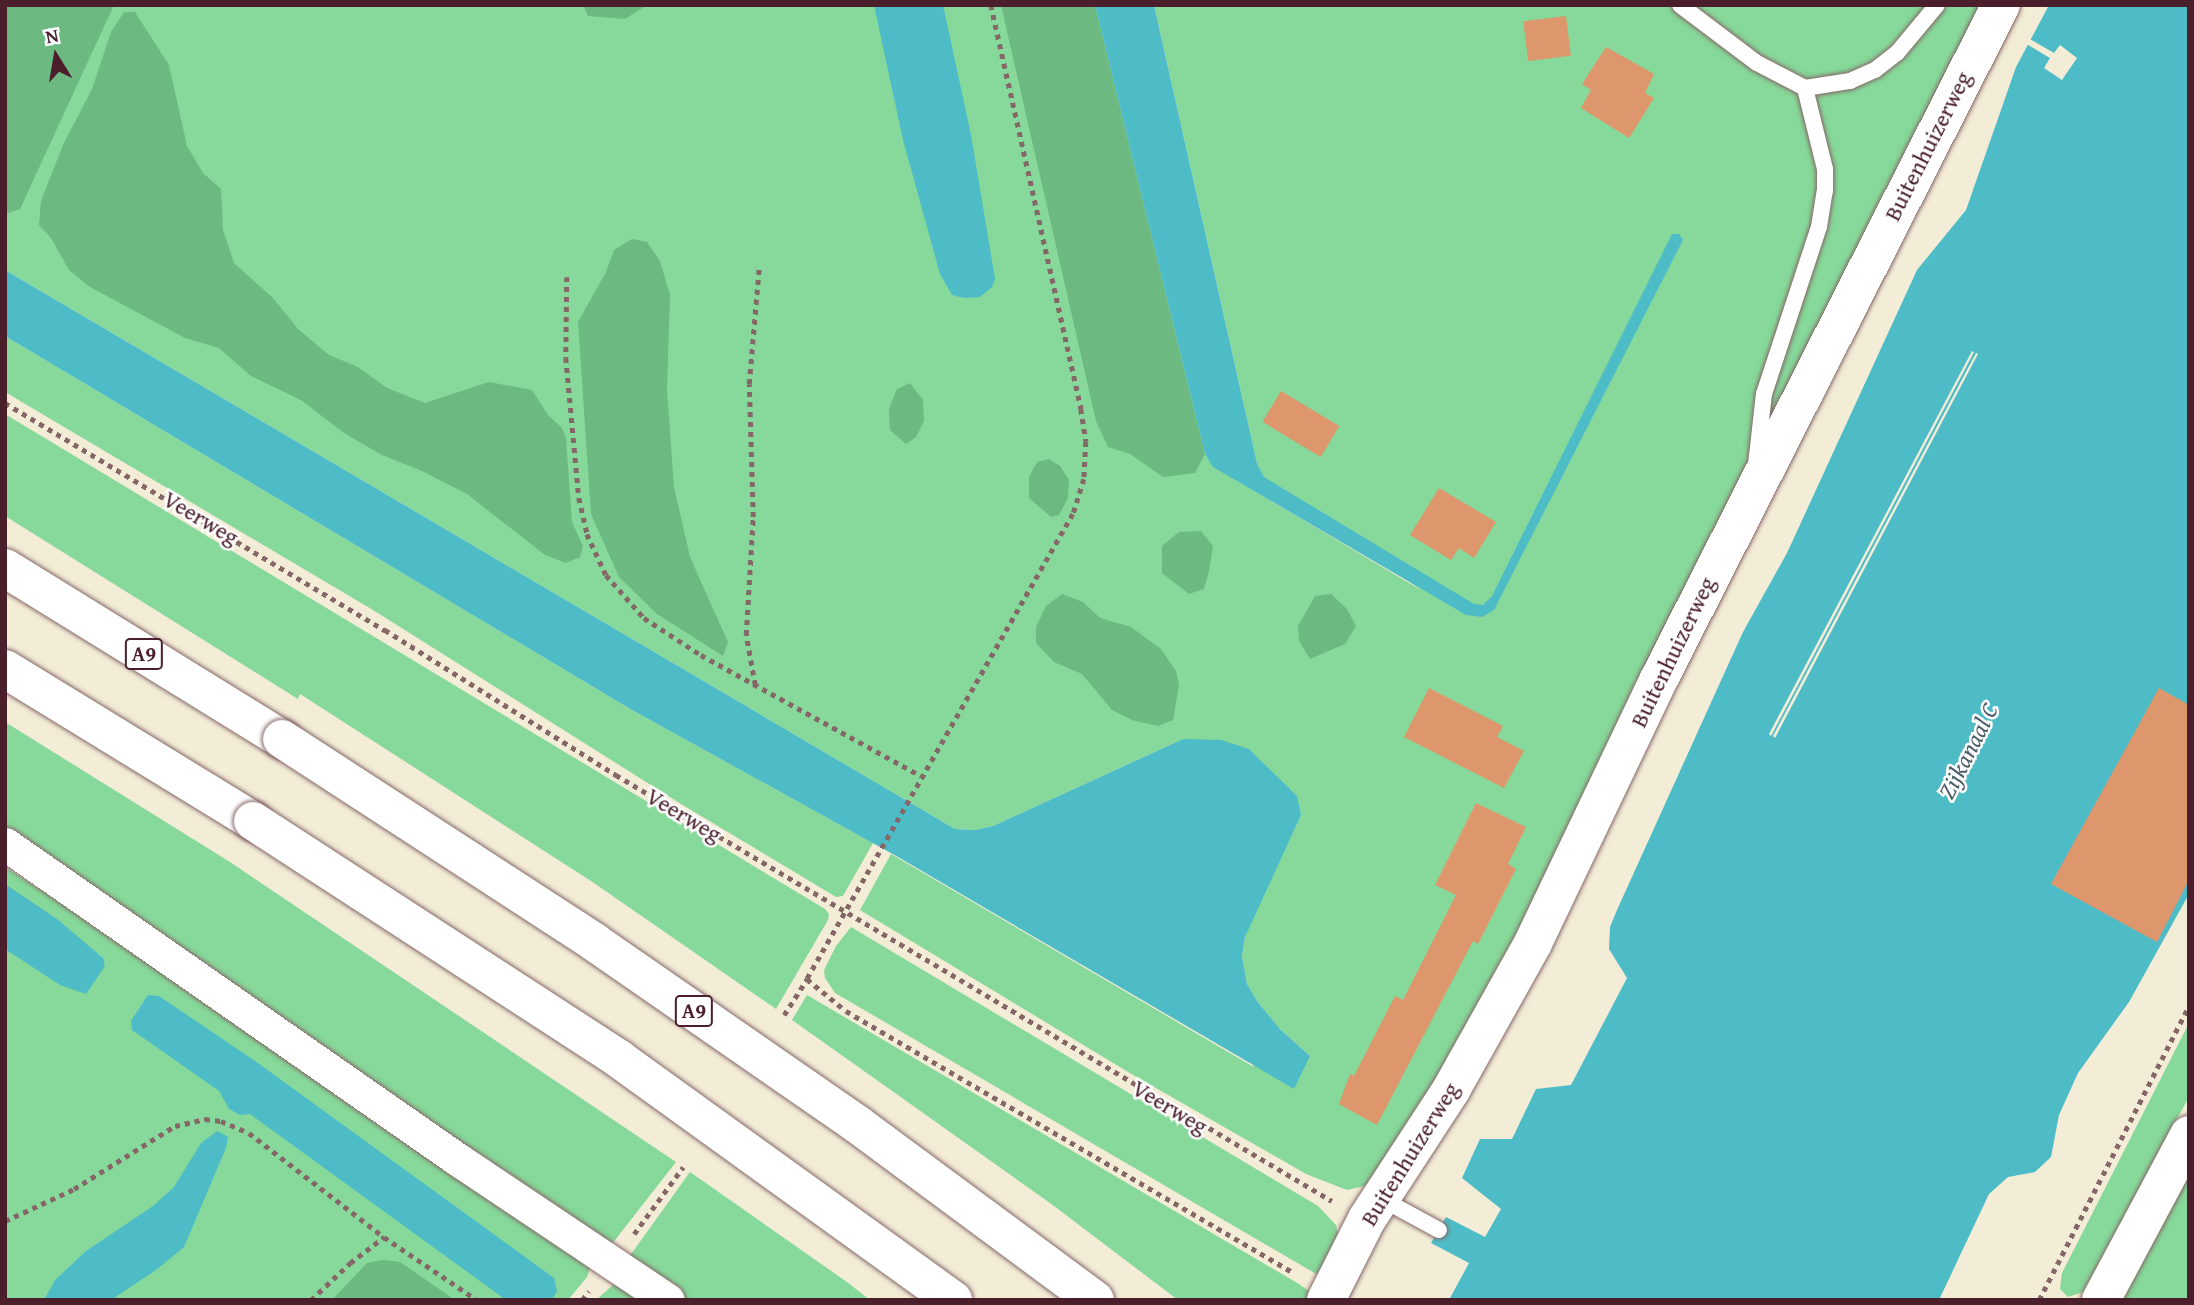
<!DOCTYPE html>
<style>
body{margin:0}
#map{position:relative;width:2194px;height:1305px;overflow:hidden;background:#f3ecd7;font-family:"Gentium Book Plus",serif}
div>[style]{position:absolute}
.green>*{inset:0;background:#86d99a}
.forest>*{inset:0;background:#6cb982}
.water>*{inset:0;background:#4ebcc7}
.pier>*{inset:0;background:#f3ecd7}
.building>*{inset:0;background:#de966c;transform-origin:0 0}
.path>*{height:4.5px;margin-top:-2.25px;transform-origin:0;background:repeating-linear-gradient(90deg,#856767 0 5px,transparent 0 10px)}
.roads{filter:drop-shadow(0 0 2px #856767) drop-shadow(0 0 2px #856767)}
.service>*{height:16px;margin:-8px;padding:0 8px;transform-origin:8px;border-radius:8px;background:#fff}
.minor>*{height:33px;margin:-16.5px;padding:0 16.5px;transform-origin:16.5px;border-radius:16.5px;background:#fff}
.tertiary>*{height:38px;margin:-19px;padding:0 19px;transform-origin:19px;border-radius:19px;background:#fff}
.motorway>*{height:38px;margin:-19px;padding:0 19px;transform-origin:19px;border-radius:19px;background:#fff}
.bridges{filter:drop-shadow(0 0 2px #856767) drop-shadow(0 0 2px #856767)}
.motorway-bridge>*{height:38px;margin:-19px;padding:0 19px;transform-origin:19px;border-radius:19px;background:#fff}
span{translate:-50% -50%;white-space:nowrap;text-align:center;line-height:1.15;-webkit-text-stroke:5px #fff;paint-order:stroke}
.shield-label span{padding:2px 5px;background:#fff;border:2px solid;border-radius:5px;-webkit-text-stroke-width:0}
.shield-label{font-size:21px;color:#4a1f2b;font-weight:700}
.street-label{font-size:23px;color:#4a1f2b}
.water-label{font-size:24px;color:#4c5e69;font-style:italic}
.frame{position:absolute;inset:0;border:7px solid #4a1f2b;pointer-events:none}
.north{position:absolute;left:21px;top:21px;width:70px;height:70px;-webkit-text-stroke:5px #fff;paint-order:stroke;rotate:349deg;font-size:19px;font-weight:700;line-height:28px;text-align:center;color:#4a1f2b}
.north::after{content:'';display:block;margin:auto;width:24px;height:32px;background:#4a1f2b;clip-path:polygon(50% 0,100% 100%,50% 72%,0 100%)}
</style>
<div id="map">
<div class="green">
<i style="clip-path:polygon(5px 5px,1095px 5px,1205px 454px,1214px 467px,1421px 590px,1264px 478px,1257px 463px,1154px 5px,1989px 5px,1485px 1002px,1373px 1184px,1347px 1190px,1306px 1174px,1128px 1072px,860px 910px,891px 854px,1252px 1066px,1310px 1056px,1280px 1029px,1257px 1001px,1247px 984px,1242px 956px,1245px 937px,1297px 796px,1276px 777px,1183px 739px,993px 826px,975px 830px,955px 829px,5px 270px)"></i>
<i style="clip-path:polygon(5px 336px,632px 710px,873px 843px,843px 896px,836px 897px,681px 804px,373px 610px,5px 392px)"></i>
<i style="clip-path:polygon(5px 414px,825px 909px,829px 914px,828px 920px,776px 1009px,591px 881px,300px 694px,298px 699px,5px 516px)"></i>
<i style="clip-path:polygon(5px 722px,230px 862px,676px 1162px,612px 1244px,5px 836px)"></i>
<i style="clip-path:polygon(5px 867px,183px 983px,587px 1260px,590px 1268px,587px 1277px,568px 1300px,5px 1300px)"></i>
<i style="clip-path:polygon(851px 927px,1318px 1206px,1336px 1225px,1339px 1239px,1318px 1275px,835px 993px,825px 978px,824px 970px,836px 946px)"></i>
<i style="clip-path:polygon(807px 995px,1299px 1284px,1313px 1294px,1312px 1300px,1178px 1300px,1050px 1203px,792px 1020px)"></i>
<i style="clip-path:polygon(2189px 1023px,2189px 1097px,2083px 1292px,2068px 1297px,2060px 1289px,2062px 1273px)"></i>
<i style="clip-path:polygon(690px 1172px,847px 1282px,870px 1300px,683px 1300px,629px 1257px)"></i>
<i style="clip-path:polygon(2189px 1173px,2189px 1300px,2123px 1300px,2124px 1296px)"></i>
<i style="clip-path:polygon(620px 1284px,649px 1300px,596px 1300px,613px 1285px)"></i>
</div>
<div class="forest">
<i style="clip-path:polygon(5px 5px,114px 5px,20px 209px,5px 214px)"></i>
<i style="clip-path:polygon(583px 5px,647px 5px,625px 19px,588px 16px)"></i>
<i style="clip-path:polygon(1001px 5px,1095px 5px,1205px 454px,1195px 473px,1163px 477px,1130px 454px,1108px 447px,1096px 421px)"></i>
<i style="clip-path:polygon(124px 12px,135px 12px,169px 65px,187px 146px,203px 173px,221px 189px,223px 230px,234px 263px,273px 298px,298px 329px,329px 355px,358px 367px,387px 388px,425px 403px,489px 382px,532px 390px,548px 415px,562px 428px,566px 438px,572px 522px,583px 546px,580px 557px,566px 563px,545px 555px,467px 494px,422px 471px,382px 455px,344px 433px,301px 400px,251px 376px,219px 348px,185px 338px,90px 287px,69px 270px,51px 238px,39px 225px,41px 201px,63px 145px,92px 89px,111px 32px)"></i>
<i style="clip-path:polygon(632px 239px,647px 242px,660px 261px,670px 295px,667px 391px,674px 487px,690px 557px,728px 642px,723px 656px,657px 614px,619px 577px,591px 514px,578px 322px,606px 272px,614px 250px)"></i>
<i style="clip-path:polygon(910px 383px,923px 400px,924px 421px,916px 437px,906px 444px,890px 430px,889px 409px,897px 389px)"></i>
<i style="clip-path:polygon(1049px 459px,1060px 466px,1069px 480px,1068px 498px,1059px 515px,1051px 517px,1029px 498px,1029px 477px,1037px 462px)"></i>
<i style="clip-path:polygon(1201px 531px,1213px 546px,1209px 571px,1204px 589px,1189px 594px,1162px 573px,1162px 546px,1179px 532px)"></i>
<i style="clip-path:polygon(1062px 594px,1083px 602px,1100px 618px,1131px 627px,1161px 649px,1176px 671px,1179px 685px,1173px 720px,1158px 726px,1132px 720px,1112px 710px,1082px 674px,1054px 662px,1036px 643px,1036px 627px,1046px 606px)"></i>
<i style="clip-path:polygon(1331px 594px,1347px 609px,1356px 626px,1345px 644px,1310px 659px,1299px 641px,1298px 626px,1315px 596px)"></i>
<i style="clip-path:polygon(383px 1260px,400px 1262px,455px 1300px,332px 1300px,367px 1263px)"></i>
</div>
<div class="water">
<i style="clip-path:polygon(874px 5px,943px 5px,971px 135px,995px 279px,992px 287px,980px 297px,964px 298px,952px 295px,940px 274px,903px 140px)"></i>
<i style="clip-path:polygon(1095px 5px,1154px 5px,1257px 463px,1264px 477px,1474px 604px,1483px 605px,1492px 596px,1672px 234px,1679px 234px,1683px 240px,1494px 610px,1482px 617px,1466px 615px,1213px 467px,1205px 454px)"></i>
<i style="clip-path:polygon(2049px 5px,2189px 5px,2189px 894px,2129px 1002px,2078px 1073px,2059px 1115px,2051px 1157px,2035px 1172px,2008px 1177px,1989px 1194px,1939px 1300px,1449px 1300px,1469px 1263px,1431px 1243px,1446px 1217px,1485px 1237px,1501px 1209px,1462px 1178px,1480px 1139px,1512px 1139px,1536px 1089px,1571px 1085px,1627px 978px,1609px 949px,1610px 927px,1617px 910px,1743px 632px,1787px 553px,1917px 270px,1966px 210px,2016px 67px)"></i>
<i style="clip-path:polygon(5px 270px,955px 829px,975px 830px,993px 826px,1183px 739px,1221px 740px,1249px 749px,1297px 796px,1301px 815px,1245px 937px,1242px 956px,1247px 984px,1257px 1001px,1280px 1029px,1310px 1056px,1294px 1089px,898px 857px,632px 710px,5px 336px)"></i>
<i style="clip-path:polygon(5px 884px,57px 919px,103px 958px,105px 966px,86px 994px,60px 985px,5px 949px)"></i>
<i style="clip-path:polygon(148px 995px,159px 996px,255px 1061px,554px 1278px,557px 1291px,552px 1300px,506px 1300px,250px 1114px,240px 1115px,229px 1109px,219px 1091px,132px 1030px,131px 1021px)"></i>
<i style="clip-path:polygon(217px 1131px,228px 1137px,226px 1148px,184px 1247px,156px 1270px,111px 1300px,44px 1300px,55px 1280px,86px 1251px,153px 1206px,174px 1187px,201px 1143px)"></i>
</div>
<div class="pier">
<i style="clip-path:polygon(2028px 38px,2054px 53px,2060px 45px,2077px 58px,2062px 80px,2044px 68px,2050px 58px,2025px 43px)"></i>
<i style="clip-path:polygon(1972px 351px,1974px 352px,1771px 736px,1769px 734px)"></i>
<i style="clip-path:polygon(1976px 353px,1978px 354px,1775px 738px,1773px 736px)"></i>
</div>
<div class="building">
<i style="left:1566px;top:16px;width:40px;height:43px;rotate:83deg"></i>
<i style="clip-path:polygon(1606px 47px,1654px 74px,1645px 93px,1654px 98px,1629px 138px,1581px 108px,1591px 90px,1582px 84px)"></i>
<i style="left:1281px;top:391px;width:68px;height:36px;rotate:31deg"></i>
<i style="clip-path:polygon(1439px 488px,1496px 522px,1474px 558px,1459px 548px,1451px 560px,1410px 535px)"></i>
<i style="clip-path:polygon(1429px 688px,1503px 726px,1497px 737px,1524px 751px,1504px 788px,1404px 737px)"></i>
<i style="clip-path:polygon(2159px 688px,2189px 705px,2189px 880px,2157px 942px,2051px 884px)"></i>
<i style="clip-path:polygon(1476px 803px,1526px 827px,1508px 864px,1516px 869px,1478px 944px,1473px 941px,1377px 1125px,1339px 1104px,1350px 1074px,1354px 1076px,1395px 996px,1403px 1000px,1456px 895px,1435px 885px)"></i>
</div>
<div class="path">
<i style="left:991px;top:5px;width:414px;rotate:77.4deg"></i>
<i style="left:1081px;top:409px;width:33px;rotate:81deg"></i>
<i style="left:1086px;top:442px;width:37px;rotate:93deg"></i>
<i style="left:1084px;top:479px;width:37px;rotate:107deg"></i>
<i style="left:1073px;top:514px;width:536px;rotate:119.77deg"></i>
<i style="left:807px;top:979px;width:50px;rotate:39.4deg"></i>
<i style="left:846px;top:1011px;width:519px;rotate:30.32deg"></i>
<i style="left:567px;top:277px;width:81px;rotate:90.7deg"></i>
<i style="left:566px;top:358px;width:141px;rotate:84.7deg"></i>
<i style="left:579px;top:498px;width:37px;rotate:77deg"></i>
<i style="left:587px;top:534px;width:45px;rotate:65.1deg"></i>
<i style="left:606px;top:575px;width:57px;rotate:48.5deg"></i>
<i style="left:644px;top:618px;width:68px;rotate:33deg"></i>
<i style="left:701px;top:655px;width:251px;rotate:28.8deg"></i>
<i style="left:5px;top:403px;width:443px;rotate:30.9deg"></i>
<i style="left:385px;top:630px;width:273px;rotate:32.1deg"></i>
<i style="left:616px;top:775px;width:833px;rotate:30.75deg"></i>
<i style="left:755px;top:685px;width:51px;rotate:-100.2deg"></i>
<i style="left:746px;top:635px;width:118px;rotate:-86.6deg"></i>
<i style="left:753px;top:517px;width:133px;rotate:-91.7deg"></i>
<i style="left:749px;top:384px;width:116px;rotate:-85.1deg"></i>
<i style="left:784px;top:1015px;width:43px;rotate:-57.4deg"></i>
<i style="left:5px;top:1221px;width:76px;rotate:-24.9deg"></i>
<i style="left:74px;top:1189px;width:119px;rotate:-32deg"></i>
<i style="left:175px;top:1126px;width:31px;rotate:-13deg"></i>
<i style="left:205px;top:1119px;width:16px;rotate:7deg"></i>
<i style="left:221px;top:1121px;width:30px;rotate:23deg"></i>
<i style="left:249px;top:1133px;width:170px;rotate:37.6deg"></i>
<i style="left:384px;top:1237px;width:112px;rotate:34.1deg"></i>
<i style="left:634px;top:1234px;width:83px;rotate:-53.8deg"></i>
<i style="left:311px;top:1300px;width:54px;rotate:-43.5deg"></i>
<i style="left:350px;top:1263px;width:43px;rotate:-37.4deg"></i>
<i style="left:582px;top:1300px;width:11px;rotate:-52deg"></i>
<i style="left:2039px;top:1300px;width:331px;rotate:-63deg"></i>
</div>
<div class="roads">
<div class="service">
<i style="left:1680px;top:5px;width:96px;rotate:37deg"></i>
<i style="left:1757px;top:63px;width:54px;rotate:27.5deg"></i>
<i style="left:1805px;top:88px;width:46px;rotate:-8.8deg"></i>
<i style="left:1850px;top:81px;width:27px;rotate:-24deg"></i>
<i style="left:1875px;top:70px;width:28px;rotate:-38deg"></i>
<i style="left:1897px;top:53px;width:62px;rotate:-50.2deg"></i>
<i style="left:1756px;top:465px;width:71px;rotate:-83.6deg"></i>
<i style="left:1764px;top:394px;width:176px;rotate:-71.8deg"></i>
<i style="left:1819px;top:227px;width:36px;rotate:-81deg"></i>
<i style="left:1825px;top:191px;width:22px;rotate:-90deg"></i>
<i style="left:1825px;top:169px;width:83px;rotate:-103.9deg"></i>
<i style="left:1380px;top:1198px;width:67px;rotate:28.5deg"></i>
</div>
<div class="minor">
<i style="left:5px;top:844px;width:555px;rotate:34.87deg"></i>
<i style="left:460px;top:1161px;width:250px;rotate:33.8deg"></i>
</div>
<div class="tertiary">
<i style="left:1326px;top:1300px;width:91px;rotate:-63.2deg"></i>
<i style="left:1367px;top:1219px;width:154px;rotate:-56.9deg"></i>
<i style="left:1451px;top:1090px;width:168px;rotate:-60.8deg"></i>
<i style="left:1533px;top:943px;width:293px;rotate:-64.5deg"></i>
<i style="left:1659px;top:679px;width:756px;rotate:-63.1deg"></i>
<i style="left:2101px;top:1300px;width:187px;rotate:-61.9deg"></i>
</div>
<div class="motorway">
<i style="left:5px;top:568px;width:326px;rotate:31.7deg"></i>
<i style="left:5px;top:669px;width:291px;rotate:31.5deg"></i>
</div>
</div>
<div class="bridges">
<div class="motorway-bridge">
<i style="left:282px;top:739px;width:372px;rotate:33deg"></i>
<i style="left:594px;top:942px;width:320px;rotate:34.7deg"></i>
<i style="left:857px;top:1124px;width:296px;rotate:36.5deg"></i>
<i style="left:253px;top:821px;width:437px;rotate:33deg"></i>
<i style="left:619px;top:1059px;width:412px;rotate:35.8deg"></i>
</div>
</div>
<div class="shield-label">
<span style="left:144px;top:654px">A9</span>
<span style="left:694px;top:1011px">A9</span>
</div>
<div class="street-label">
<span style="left:1928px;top:146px;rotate:-63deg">Buitenhuizerweg</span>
<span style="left:201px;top:518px;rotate:31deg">Veerweg</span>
<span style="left:1673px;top:652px;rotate:-64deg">Buitenhuizerweg</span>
<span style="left:684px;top:815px;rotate:31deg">Veerweg</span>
<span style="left:1170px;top:1107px;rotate:31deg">Veerweg</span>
<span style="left:1410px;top:1154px;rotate:-58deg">Buitenhuizerweg</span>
</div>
<div class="water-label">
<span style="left:1968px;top:751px;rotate:-63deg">Zijkanaal C</span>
</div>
<div class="frame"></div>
<div class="north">N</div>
</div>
